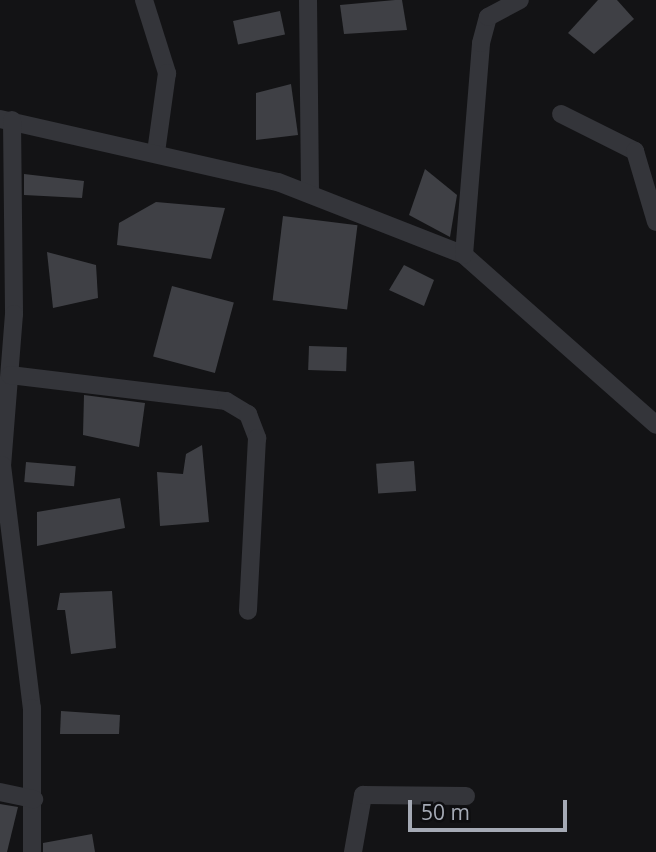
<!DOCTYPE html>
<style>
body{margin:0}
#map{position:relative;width:656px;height:852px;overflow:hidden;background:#131315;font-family:"Open Sans",sans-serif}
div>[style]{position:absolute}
.building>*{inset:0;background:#3f4045;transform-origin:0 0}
.minor>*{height:18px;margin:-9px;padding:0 9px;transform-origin:9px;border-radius:9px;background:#34353a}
span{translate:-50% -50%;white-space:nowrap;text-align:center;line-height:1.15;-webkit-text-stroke:5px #0e0e10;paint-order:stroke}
.scale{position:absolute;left:408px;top:800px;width:159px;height:32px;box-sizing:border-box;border:4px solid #a5aab5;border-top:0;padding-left:9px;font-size:21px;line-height:24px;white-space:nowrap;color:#a5aab5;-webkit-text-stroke:5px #0e0e10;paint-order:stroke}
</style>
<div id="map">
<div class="building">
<i style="clip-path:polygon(395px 0,402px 0,407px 30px,344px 34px,340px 5px)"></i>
<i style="clip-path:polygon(598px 0,617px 0,634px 19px,594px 54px,568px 33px)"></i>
<i style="left:280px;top:11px;width:24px;height:48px;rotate:78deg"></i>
<i style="clip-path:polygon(291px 84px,298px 135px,256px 140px,256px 93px)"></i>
<i style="clip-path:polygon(425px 169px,457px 195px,450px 237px,409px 215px)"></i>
<i style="clip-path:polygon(24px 174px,84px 181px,82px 198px,24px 195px)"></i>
<i style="clip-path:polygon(156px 202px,225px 208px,211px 259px,117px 245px,119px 223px)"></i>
<i style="left:283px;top:216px;width:75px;height:85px;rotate:7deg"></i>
<i style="clip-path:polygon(47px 252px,96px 265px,98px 298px,53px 308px)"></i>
<i style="clip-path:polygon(404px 265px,434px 280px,424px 306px,389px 290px)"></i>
<i style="left:172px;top:286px;width:64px;height:73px;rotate:15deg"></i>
<i style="left:309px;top:346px;width:38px;height:24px;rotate:2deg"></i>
<i style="clip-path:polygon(84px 395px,145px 403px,139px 447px,83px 435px)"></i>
<i style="clip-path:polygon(202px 445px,209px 522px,160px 526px,157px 472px,183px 474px,186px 454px)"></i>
<i style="left:414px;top:461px;width:30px;height:38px;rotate:86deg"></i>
<i style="left:26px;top:462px;width:50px;height:20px;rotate:5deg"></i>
<i style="clip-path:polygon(120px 498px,125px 528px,37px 546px,37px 512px)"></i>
<i style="clip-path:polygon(112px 591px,116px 648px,71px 654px,65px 610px,57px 610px,60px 593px)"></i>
<i style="clip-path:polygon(61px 711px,120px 715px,119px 734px,60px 734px)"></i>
<i style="clip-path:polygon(0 804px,18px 807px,7px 852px,0 852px)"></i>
<i style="clip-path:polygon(92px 834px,95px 852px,43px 852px,43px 843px)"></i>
</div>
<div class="minor">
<i style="left:144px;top:0;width:77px;rotate:72.5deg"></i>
<i style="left:167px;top:73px;width:80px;rotate:97.9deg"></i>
<i style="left:308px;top:0;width:194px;rotate:89.4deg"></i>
<i style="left:561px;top:114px;width:83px;rotate:26.6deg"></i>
<i style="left:635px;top:151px;width:74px;rotate:73.5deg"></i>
<i style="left:0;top:119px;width:285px;rotate:12.8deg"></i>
<i style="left:278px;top:182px;width:200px;rotate:21.4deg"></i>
<i style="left:464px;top:255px;width:256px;rotate:41.5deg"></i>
<i style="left:12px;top:120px;width:194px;rotate:89.4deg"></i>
<i style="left:14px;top:314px;width:151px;rotate:94.5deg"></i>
<i style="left:2px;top:465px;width:245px;rotate:83deg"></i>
<i style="left:32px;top:708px;width:144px;rotate:90deg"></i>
<i style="left:464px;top:255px;width:213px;rotate:-85.4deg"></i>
<i style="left:481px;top:43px;width:27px;rotate:-75deg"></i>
<i style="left:488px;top:17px;width:36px;rotate:-28deg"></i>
<i style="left:10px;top:375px;width:218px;rotate:6.9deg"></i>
<i style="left:226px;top:401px;width:26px;rotate:31deg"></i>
<i style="left:248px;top:414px;width:26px;rotate:69deg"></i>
<i style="left:257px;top:438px;width:173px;rotate:93deg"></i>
<i style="left:0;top:792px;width:35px;rotate:12deg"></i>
<i style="left:353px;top:852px;width:58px;rotate:-80deg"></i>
<i style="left:363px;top:795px;width:103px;rotate:0.6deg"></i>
</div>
<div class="scale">50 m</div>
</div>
